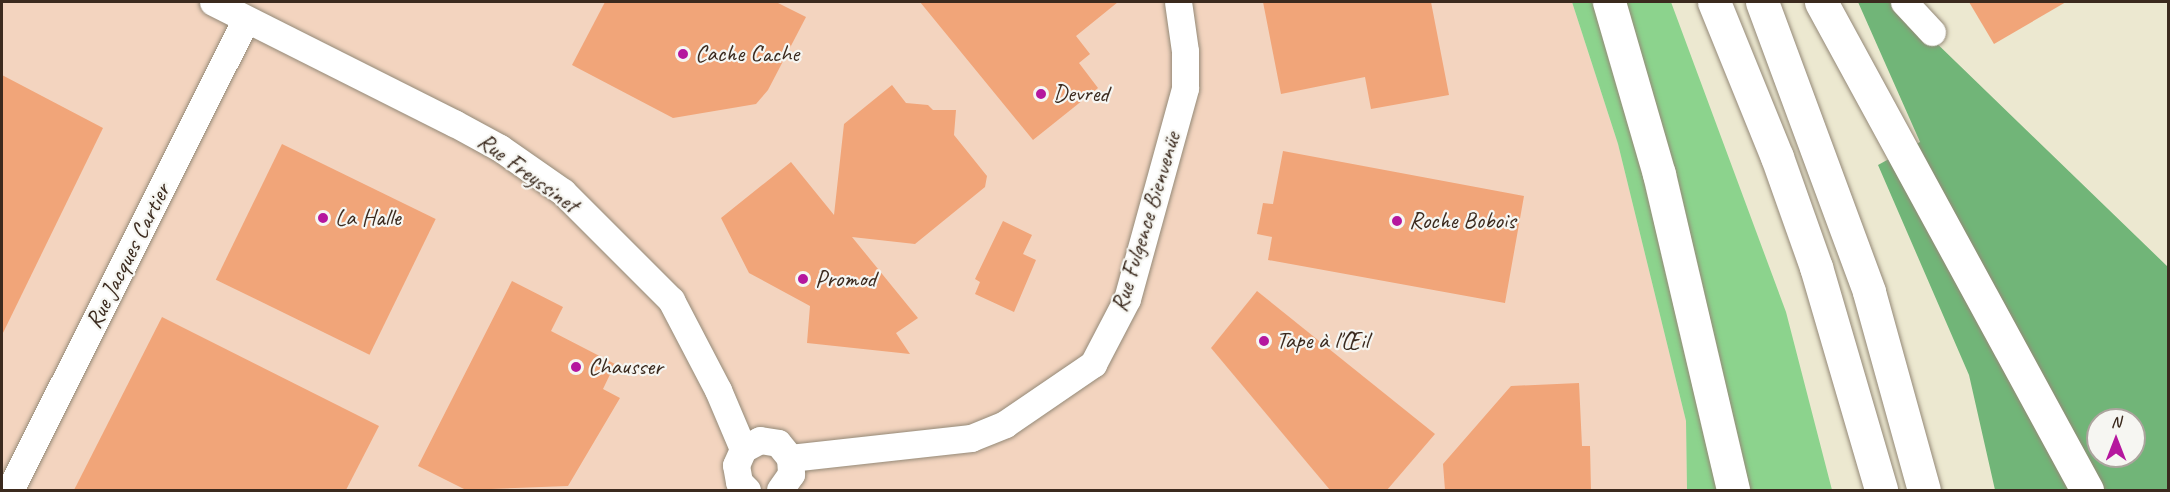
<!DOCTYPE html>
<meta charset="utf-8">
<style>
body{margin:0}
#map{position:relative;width:2170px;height:492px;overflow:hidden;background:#ece8d0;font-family:Caveat,sans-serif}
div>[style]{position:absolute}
.built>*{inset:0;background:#f3d4bf}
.green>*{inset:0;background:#8cd38d}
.forest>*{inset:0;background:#71b578}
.building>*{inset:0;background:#f1a579;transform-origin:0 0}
.roads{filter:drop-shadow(0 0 2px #948977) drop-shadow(0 0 2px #948977)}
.minor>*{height:27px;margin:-13.5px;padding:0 13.5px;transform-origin:13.5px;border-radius:13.5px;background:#fff}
.trunk>*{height:33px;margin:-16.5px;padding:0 16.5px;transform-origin:16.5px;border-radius:16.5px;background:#fff}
.dots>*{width:16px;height:16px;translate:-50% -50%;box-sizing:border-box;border:3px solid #f6f6f2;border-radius:50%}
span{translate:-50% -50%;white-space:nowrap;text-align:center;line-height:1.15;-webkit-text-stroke:4.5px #f6f6f2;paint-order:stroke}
.poi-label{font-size:24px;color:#3b2a1e}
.left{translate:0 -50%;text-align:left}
.street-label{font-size:24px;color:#3b2a1e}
.frame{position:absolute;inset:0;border:3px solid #3b2a1e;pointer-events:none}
.north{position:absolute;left:2086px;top:408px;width:60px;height:60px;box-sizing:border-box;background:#f6f6f2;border:2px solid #aba49d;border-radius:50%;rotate:0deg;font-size:16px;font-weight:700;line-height:24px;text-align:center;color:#3b2a1e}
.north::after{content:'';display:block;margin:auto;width:21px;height:27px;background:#b5179e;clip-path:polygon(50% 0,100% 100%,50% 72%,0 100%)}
</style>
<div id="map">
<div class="built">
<i style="clip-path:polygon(2px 2px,1572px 2px,1618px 144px,1686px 421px,1687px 490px,2px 490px)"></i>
</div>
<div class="green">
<i style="clip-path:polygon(1572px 2px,1671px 2px,1786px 312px,1832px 490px,1687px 490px,1686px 421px,1618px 144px)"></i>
</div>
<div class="forest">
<i style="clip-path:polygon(evenodd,1858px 2px,1894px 2px,2168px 267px,2168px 490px,1995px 490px,1969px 375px,1878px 165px,1920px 142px,1858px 2px,2098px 420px,2134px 420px,2134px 456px,2098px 456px,2098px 420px)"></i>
</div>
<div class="building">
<i style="clip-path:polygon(605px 2px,776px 2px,806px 17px,768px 90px,756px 104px,673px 118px,572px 65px)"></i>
<i style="clip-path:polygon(920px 2px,1118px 2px,1076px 36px,1090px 54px,1079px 63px,1098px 88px,1033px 140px)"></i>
<i style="clip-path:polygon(1263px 2px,1431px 2px,1449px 95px,1371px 109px,1365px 77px,1281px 94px)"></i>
<i style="clip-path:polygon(1969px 2px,2066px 2px,1994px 44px)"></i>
<i style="clip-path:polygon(2px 75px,103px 128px,2px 335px)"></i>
<i style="clip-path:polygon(892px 85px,906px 103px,928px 105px,933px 110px,956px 110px,954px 135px,987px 176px,985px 187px,915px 244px,852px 237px,918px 318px,896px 333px,910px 354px,807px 343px,810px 306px,749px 273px,721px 218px,791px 162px,834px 215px,844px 124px)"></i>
<i style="left:282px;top:144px;width:171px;height:151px;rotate:26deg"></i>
<i style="clip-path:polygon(1283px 151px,1524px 196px,1505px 303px,1268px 260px,1272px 237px,1257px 234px,1263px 203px,1273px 204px)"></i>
<i style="clip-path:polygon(1003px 221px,1032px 235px,1023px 254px,1036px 260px,1014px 312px,975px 294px,980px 282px,975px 279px)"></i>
<i style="clip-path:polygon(512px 281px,563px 307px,551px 331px,615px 364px,603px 389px,620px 398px,568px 486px,466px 490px,418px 466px)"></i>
<i style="clip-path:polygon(1257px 291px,1435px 434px,1387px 490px,1330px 490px,1211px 348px)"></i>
<i style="clip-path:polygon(162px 317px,379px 426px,346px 490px,74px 490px)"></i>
<i style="clip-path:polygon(1579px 383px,1582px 446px,1590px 446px,1591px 490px,1445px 490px,1443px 464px,1511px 386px)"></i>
</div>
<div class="roads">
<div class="minor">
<i style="left:213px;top:2px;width:270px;rotate:26.7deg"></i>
<i style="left:454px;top:123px;width:52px;rotate:28.5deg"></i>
<i style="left:500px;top:148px;width:77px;rotate:34.9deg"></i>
<i style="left:563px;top:192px;width:153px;rotate:45deg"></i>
<i style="left:671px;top:300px;width:102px;rotate:62.4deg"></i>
<i style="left:718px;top:390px;width:64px;rotate:67deg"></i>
<i style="left:1904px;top:2px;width:41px;rotate:47deg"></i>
<i style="left:790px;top:458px;width:182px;rotate:-6.3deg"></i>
<i style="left:971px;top:438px;width:37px;rotate:-22deg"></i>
<i style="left:1005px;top:424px;width:107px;rotate:-34.3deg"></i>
<i style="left:1093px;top:364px;width:73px;rotate:-62.4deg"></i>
<i style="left:1127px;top:299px;width:219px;rotate:-74.6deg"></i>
<i style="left:1185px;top:88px;width:37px;rotate:-90deg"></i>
<i style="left:1185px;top:51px;width:49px;rotate:-98.1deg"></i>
<i style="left:10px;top:490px;width:525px;rotate:-63.39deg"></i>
<i style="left:747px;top:490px;width:11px;rotate:-135deg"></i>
<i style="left:739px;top:482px;width:17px;rotate:-100deg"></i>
<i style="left:736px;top:465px;width:17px;rotate:-66deg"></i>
<i style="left:743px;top:449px;width:19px;rotate:-28deg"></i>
<i style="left:760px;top:440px;width:18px;rotate:9deg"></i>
<i style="left:778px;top:443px;width:19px;rotate:51deg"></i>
<i style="left:790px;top:458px;width:16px;rotate:86deg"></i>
<i style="left:791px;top:474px;width:19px;rotate:125deg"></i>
</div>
<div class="trunk">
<i style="left:1609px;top:2px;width:179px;rotate:73.8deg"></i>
<i style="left:1659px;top:174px;width:325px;rotate:76.8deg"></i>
<i style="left:1714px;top:2px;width:167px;rotate:67.9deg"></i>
<i style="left:1777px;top:157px;width:117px;rotate:70.5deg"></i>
<i style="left:1816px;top:267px;width:232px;rotate:73.7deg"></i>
<i style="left:1762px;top:2px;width:309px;rotate:69.7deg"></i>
<i style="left:1869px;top:292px;width:205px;rotate:74.5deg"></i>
<i style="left:1821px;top:2px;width:556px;rotate:61.41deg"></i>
</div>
</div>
<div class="dots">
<i style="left:683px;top:54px;background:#b5179e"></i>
<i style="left:1041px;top:94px;background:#b5179e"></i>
<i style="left:323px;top:218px;background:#b5179e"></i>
<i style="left:1397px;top:221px;background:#b5179e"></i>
<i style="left:803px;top:279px;background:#b5179e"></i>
<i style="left:1264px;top:341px;background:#b5179e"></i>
<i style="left:576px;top:367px;background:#b5179e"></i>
</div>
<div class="poi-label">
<span class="left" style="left:695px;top:54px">Cache Cache</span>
<span class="left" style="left:1053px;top:94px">Devred</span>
<span class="left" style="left:335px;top:218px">La Halle</span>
<span class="left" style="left:1409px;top:221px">Roche Bobois</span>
<span class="left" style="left:815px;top:279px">Promod</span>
<span class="left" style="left:1276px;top:341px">Tape à l'Œil</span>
<span class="left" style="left:588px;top:367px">Chausser</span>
</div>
<div class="street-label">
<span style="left:528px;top:173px;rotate:36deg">Rue Freyssinet</span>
<span style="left:1146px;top:222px;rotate:-73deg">Rue Fulgence Bienvenüe</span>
<span style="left:128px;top:256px;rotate:-63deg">Rue Jacques Cartier</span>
</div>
<div class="frame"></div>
<div class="north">N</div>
</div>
